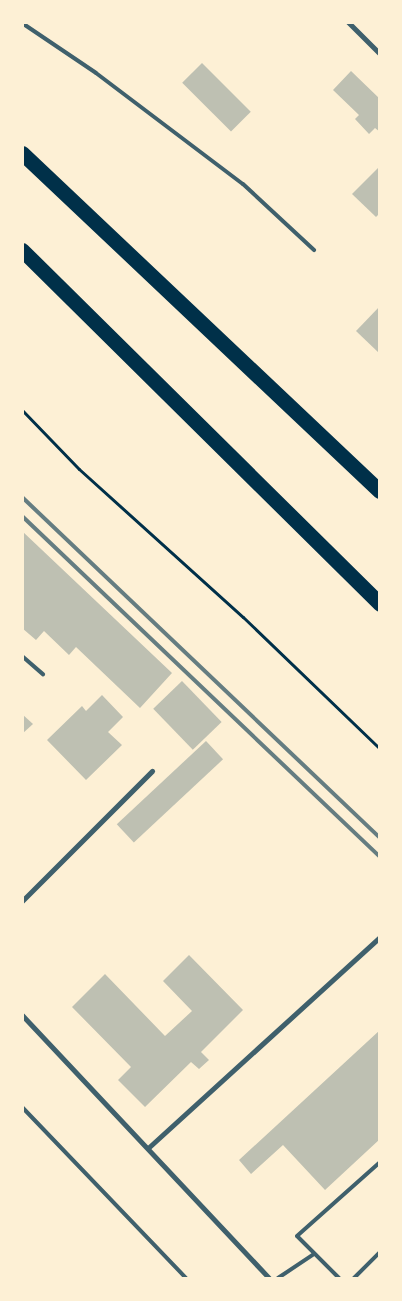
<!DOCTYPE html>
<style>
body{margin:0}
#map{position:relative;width:402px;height:1301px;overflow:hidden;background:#fdf0d5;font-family:"PT Sans Narrow",sans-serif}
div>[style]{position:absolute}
.building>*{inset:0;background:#bec0b2;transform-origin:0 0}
.path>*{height:3px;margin:-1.5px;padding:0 1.5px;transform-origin:1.5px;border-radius:1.5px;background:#003049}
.service>*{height:4px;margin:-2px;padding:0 2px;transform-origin:2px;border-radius:2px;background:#3f606c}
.minor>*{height:5px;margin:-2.5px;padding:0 2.5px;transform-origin:2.5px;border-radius:2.5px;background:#3f606c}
.motorway>*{height:15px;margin:-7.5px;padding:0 7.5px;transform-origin:7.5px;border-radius:7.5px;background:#003049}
.rail>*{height:4px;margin:-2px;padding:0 2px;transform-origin:2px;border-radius:2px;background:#657d81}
span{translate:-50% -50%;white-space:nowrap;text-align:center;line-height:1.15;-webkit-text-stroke:5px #fdf0d5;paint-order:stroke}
.frame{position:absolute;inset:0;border:24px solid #fdf0d5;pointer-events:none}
</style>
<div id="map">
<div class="building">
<i style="left:202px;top:63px;width:69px;height:28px;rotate:45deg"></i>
<i style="clip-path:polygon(351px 71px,380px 99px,380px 132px,375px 128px,369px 134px,355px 119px,359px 115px,333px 90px)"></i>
<i style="clip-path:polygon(380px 166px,380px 213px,376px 217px,352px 194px)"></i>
<i style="clip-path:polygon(380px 306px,380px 354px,356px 331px)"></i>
<i style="clip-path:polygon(22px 531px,172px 673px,140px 708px,76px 647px,69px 655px,44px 631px,36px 640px,22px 628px)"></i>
<i style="left:182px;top:681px;width:57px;height:40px;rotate:46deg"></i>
<i style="clip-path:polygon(102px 695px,123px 717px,108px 732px,122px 745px,86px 780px,47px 740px,82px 706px,86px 711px)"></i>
<i style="clip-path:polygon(22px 714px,33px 724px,22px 734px)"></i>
<i style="left:206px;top:741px;width:25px;height:122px;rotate:47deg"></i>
<i style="clip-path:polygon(189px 955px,243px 1010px,201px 1052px,209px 1060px,199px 1069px,191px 1062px,145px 1107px,118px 1080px,131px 1067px,72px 1007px,105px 974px,165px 1036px,192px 1011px,163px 981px)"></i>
<i style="clip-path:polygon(380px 1030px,380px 1139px,325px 1190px,283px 1145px,251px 1174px,239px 1160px)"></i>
</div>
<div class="path">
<i style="left:22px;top:410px;width:82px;rotate:46deg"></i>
<i style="left:79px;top:469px;width:221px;rotate:42.1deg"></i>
<i style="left:243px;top:617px;width:190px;rotate:43.9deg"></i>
</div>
<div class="service">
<i style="left:22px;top:23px;width:89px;rotate:34deg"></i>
<i style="left:96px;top:73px;width:184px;rotate:37.1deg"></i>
<i style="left:243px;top:184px;width:97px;rotate:42.9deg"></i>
<i style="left:22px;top:656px;width:28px;rotate:41deg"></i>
<i style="left:22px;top:1107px;width:237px;rotate:46.2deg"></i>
<i style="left:278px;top:1278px;width:43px;rotate:-33.7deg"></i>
<i style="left:339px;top:1278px;width:59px;rotate:-135deg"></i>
<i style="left:297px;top:1236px;width:111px;rotate:-41.7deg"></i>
<i style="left:354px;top:1278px;width:37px;rotate:-45deg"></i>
</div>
<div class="minor">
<i style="left:348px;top:22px;width:45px;rotate:45deg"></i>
<i style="left:22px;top:901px;width:184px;rotate:-45deg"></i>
<i style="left:22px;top:1015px;width:361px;rotate:46.8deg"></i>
<i style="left:148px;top:1148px;width:314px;rotate:-42.3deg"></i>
</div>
<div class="motorway">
<i style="left:22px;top:153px;width:492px;rotate:43.4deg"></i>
<i style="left:22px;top:250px;width:503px;rotate:44.68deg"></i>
</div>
<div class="rail">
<i style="left:22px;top:497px;width:494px;rotate:43.6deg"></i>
<i style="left:22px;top:516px;width:494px;rotate:43.6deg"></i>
</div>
<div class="frame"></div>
</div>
